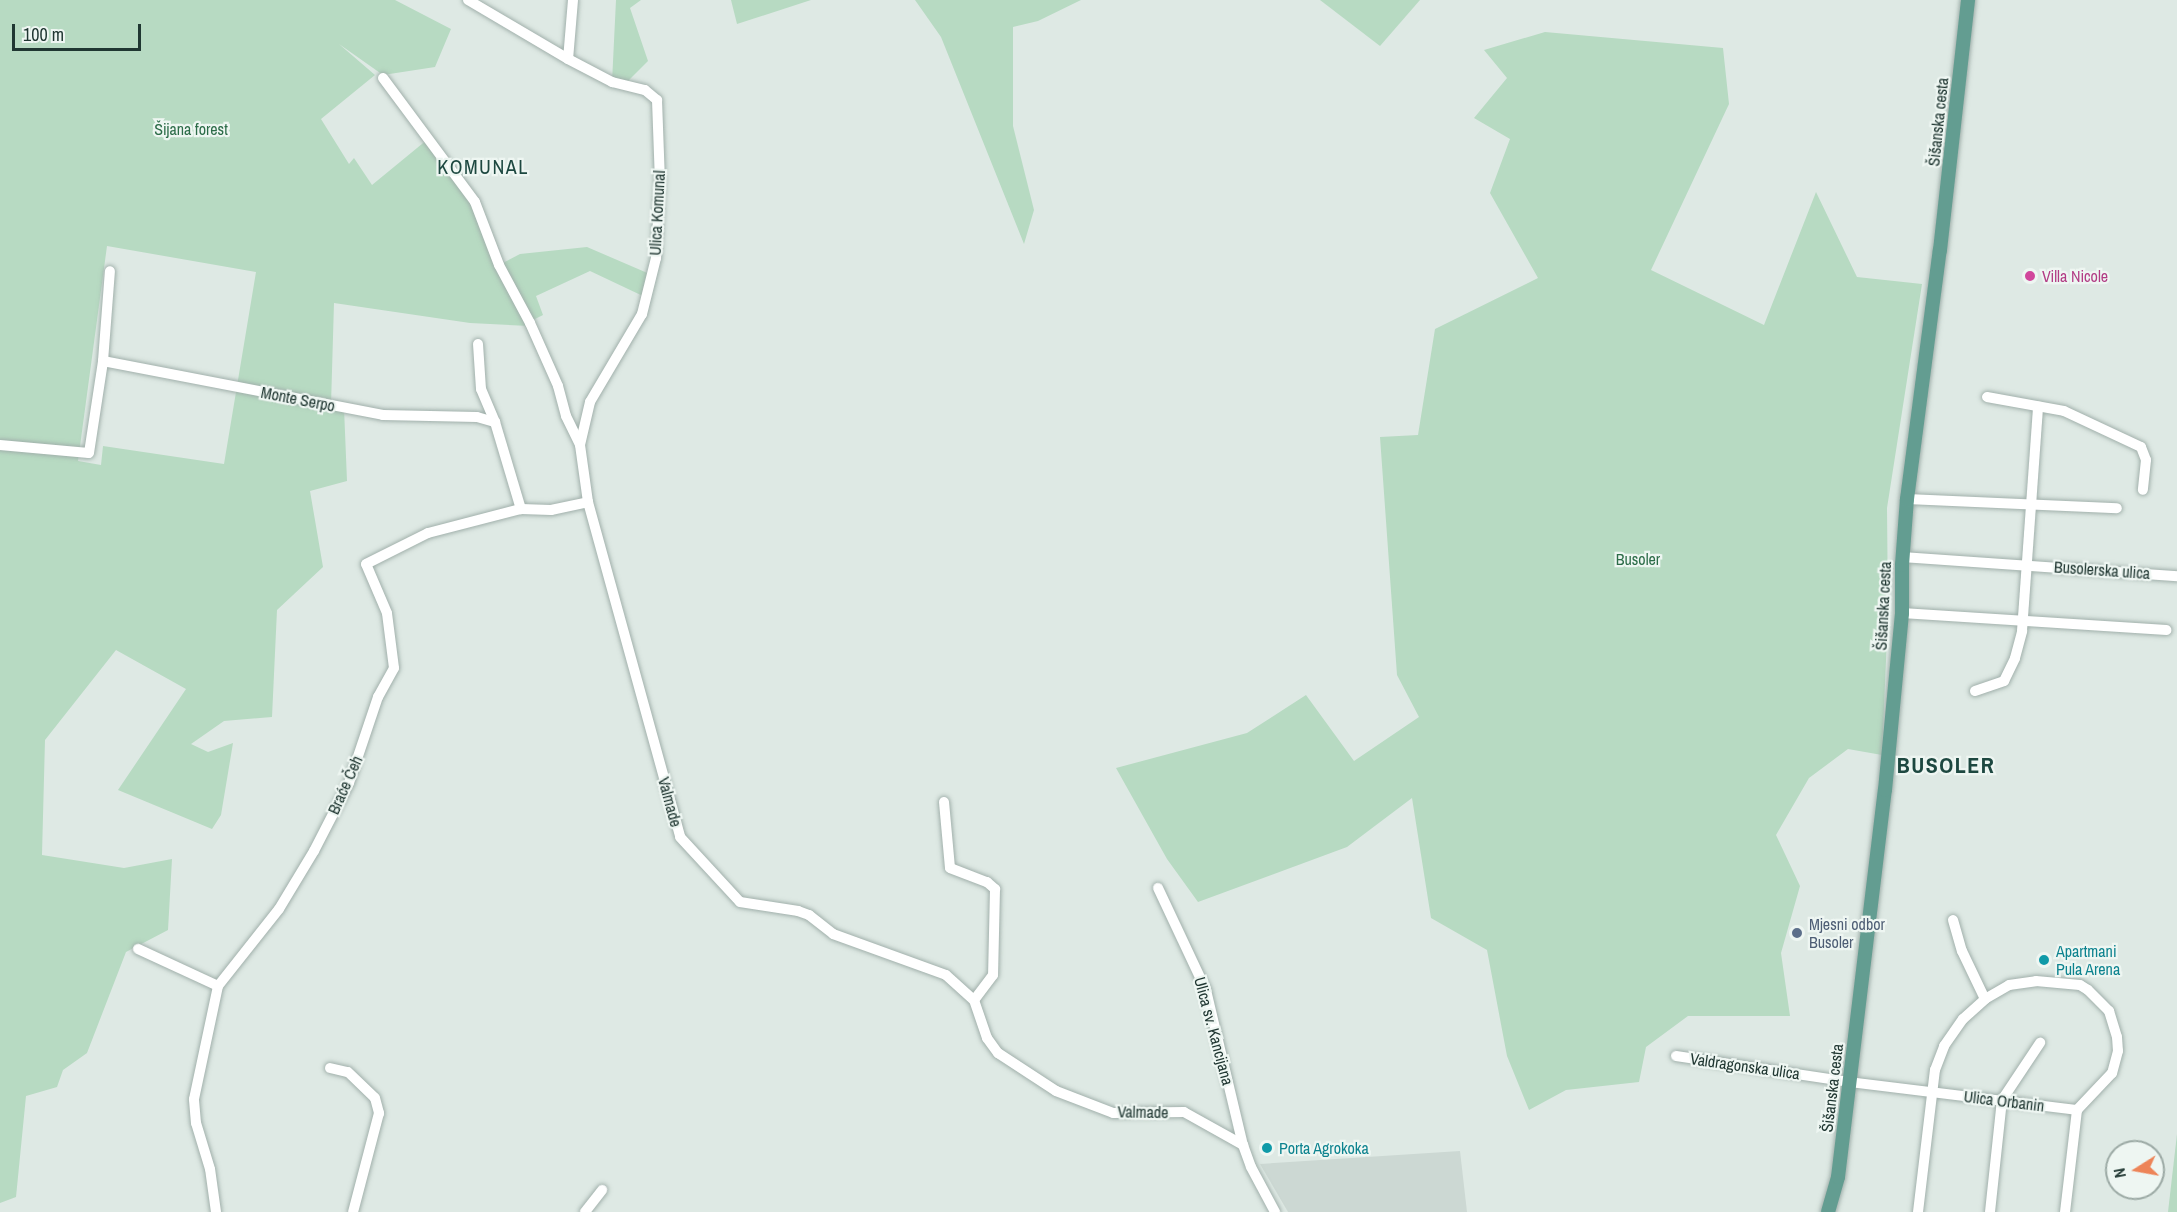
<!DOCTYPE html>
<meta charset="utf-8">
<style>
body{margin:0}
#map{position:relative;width:2177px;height:1212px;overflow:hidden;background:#dee9e4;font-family:"Archivo Narrow",sans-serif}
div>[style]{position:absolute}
.built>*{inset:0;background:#ccd8d3}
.green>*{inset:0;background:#b7dac2}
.roads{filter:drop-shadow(0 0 2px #a1b0ab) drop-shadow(0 0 2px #a1b0ab)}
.minor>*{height:10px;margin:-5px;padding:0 5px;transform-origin:5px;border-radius:5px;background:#fff}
.major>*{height:14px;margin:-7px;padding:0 7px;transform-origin:7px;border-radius:7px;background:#639d91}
.dots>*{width:16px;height:16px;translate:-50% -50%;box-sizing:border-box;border:3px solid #eef6f2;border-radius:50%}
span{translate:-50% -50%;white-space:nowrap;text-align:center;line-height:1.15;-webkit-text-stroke:4.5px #eef6f2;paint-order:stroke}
.street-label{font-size:16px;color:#203732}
.park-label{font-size:16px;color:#2c6c48}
.hotel-label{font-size:16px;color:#b23c85}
.left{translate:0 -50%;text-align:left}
.service-label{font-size:16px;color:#4e5e75}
.culture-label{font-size:16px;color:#0d838f}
.quarter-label{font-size:20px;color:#1d4840;letter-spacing:1.5px}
.district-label{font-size:22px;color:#1d4840;font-weight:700;letter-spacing:1.5px}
.north{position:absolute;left:2105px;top:1140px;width:60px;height:60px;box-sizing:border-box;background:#eef6f2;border:2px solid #9caaa5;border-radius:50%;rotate:259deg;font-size:16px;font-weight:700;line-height:24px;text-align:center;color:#203732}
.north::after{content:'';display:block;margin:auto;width:21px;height:27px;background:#ed8458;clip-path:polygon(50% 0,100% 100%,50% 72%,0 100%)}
.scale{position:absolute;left:12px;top:24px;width:129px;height:27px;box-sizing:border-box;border:3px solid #203732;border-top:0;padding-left:8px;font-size:18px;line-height:21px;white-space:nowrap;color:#203732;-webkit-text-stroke:4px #eef6f2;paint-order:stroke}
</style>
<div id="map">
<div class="built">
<i style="clip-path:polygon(1460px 1151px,1467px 1212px,1288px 1212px,1260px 1164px)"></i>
</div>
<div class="green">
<i style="clip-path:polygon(evenodd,0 0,395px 0,451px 29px,435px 67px,383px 75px,339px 44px,375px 75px,321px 119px,349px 164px,354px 158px,372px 185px,428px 139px,475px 202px,499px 265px,520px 254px,587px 247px,652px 275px,645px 297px,590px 271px,536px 296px,543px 315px,533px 320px,529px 326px,470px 323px,334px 303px,331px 405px,344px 408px,347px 481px,310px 491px,323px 567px,277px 610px,272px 717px,224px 721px,191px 744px,208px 752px,233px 743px,221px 815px,212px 829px,118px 790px,186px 689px,116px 650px,45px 740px,42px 855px,124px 868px,172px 859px,168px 930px,126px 952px,87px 1053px,63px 1070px,57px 1087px,26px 1096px,16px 1197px,0 1203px,0 0,107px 246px,256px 272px,224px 464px,103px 446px,101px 465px,78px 461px,107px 246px)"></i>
<i style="clip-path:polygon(616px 0,641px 0,630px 8px,648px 61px,627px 82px,612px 82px)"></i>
<i style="clip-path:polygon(731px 0,811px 0,737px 24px)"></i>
<i style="clip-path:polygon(915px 0,1081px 0,1038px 21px,1013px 27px,1013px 126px,1034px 210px,1024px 244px,941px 37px)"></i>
<i style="clip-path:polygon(1320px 0,1420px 0,1380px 46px)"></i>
<i style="clip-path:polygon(1545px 32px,1723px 48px,1729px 104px,1651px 270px,1764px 325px,1816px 192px,1857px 277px,1922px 284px,1887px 508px,1888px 612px,1882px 755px,1848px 749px,1809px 778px,1776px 835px,1800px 886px,1781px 953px,1790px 1016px,1688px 1016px,1646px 1047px,1639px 1082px,1566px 1090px,1529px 1110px,1507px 1056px,1487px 950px,1431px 918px,1412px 798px,1347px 847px,1198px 902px,1167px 859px,1116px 768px,1247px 733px,1306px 695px,1354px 761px,1419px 717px,1397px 675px,1380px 437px,1418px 435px,1435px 329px,1538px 278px,1490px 193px,1510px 139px,1474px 118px,1507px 78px,1484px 50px)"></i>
<i style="clip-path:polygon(2177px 1134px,2177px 1212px,2168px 1212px)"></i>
</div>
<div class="roads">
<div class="minor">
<i style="left:468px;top:0;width:116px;rotate:30.5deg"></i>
<i style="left:573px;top:0;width:59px;rotate:94.8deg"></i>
<i style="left:568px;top:59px;width:50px;rotate:27.6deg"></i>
<i style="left:612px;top:82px;width:34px;rotate:14deg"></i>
<i style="left:645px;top:90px;width:16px;rotate:40deg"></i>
<i style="left:657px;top:100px;width:80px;rotate:87.9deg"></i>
<i style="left:660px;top:180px;width:78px;rotate:92.9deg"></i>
<i style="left:656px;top:258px;width:58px;rotate:104deg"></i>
<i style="left:642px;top:314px;width:102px;rotate:120.6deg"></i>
<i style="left:590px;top:402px;width:44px;rotate:103.1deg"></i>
<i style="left:580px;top:445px;width:58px;rotate:82deg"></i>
<i style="left:588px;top:502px;width:347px;rotate:74.6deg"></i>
<i style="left:680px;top:837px;width:88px;rotate:47.3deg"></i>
<i style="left:740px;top:902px;width:59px;rotate:8.8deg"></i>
<i style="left:798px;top:911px;width:12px;rotate:20deg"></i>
<i style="left:809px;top:915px;width:31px;rotate:38deg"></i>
<i style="left:833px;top:934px;width:120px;rotate:19.9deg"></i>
<i style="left:946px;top:975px;width:38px;rotate:42deg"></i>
<i style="left:974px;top:1000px;width:40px;rotate:71.1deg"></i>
<i style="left:987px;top:1038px;width:19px;rotate:54deg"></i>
<i style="left:998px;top:1053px;width:69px;rotate:33.2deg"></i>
<i style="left:1056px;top:1091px;width:61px;rotate:21.1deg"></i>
<i style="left:1113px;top:1113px;width:71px;rotate:-0.8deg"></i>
<i style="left:1184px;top:1112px;width:68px;rotate:29.2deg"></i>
<i style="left:1243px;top:1145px;width:23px;rotate:70deg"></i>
<i style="left:1251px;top:1167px;width:51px;rotate:61.9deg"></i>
<i style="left:383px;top:78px;width:154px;rotate:53.4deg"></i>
<i style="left:475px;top:202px;width:67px;rotate:69.1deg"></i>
<i style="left:499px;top:265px;width:66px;rotate:61.9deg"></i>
<i style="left:530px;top:323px;width:69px;rotate:66deg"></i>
<i style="left:558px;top:386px;width:31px;rotate:75deg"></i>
<i style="left:566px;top:416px;width:32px;rotate:64deg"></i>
<i style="left:478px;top:344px;width:45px;rotate:86.2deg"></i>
<i style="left:481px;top:389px;width:36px;rotate:67deg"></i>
<i style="left:103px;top:361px;width:285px;rotate:10.9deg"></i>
<i style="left:383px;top:415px;width:94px;rotate:1.2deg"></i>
<i style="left:477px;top:417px;width:19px;rotate:16deg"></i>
<i style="left:495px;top:422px;width:91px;rotate:73.4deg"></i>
<i style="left:1987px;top:397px;width:78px;rotate:10.3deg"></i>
<i style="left:2064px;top:411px;width:85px;rotate:25.1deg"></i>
<i style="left:2141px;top:447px;width:14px;rotate:69deg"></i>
<i style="left:2146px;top:460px;width:30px;rotate:96deg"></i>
<i style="left:0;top:445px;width:89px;rotate:5.1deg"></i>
<i style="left:89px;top:453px;width:93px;rotate:-81.3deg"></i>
<i style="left:103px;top:361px;width:90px;rotate:-85.6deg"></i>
<i style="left:1907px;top:499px;width:210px;rotate:2.5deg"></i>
<i style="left:1902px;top:557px;width:276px;rotate:4deg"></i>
<i style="left:1902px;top:613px;width:265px;rotate:3.7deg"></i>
<i style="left:1975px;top:691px;width:31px;rotate:-19deg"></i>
<i style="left:2004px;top:681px;width:25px;rotate:-64deg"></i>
<i style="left:2015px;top:658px;width:28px;rotate:-75deg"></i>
<i style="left:2022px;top:631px;width:225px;rotate:-85.9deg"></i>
<i style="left:944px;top:802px;width:66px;rotate:84.8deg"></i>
<i style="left:950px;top:868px;width:40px;rotate:21deg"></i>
<i style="left:987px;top:882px;width:11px;rotate:41deg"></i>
<i style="left:995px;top:889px;width:86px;rotate:91.3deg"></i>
<i style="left:993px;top:975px;width:31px;rotate:127deg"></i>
<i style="left:1158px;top:888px;width:113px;rotate:64.8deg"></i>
<i style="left:1206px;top:990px;width:159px;rotate:76.6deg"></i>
<i style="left:1953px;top:920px;width:32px;rotate:74deg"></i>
<i style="left:1962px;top:951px;width:53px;rotate:64.4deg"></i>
<i style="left:138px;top:949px;width:88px;rotate:24.8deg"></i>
<i style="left:1676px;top:1056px;width:175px;rotate:8.5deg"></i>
<i style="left:1849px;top:1082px;width:230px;rotate:7deg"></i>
<i style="left:330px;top:1068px;width:18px;rotate:13deg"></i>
<i style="left:348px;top:1072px;width:37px;rotate:44deg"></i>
<i style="left:375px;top:1098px;width:16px;rotate:75deg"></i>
<i style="left:379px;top:1113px;width:102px;rotate:104.7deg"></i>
<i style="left:216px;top:1212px;width:43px;rotate:-97.9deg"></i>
<i style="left:210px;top:1169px;width:48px;rotate:-106.9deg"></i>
<i style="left:196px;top:1123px;width:24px;rotate:-95deg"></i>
<i style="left:194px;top:1099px;width:116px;rotate:-78deg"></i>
<i style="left:218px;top:986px;width:98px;rotate:-51.6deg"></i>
<i style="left:279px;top:909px;width:68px;rotate:-58.9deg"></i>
<i style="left:314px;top:851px;width:76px;rotate:-62.8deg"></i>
<i style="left:349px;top:783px;width:91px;rotate:-71.4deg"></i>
<i style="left:378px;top:697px;width:33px;rotate:-61deg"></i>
<i style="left:394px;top:668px;width:55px;rotate:-97.3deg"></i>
<i style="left:387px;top:613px;width:53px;rotate:-113.2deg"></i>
<i style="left:366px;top:564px;width:69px;rotate:-26.6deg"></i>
<i style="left:428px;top:533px;width:96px;rotate:-14.5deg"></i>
<i style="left:521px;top:509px;width:30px;rotate:2deg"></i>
<i style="left:551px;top:510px;width:38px;rotate:-12deg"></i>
<i style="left:585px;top:1212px;width:28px;rotate:-52deg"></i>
<i style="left:1918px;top:1212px;width:143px;rotate:-83.2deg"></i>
<i style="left:1935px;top:1070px;width:26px;rotate:-69deg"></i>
<i style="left:1944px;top:1046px;width:33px;rotate:-55deg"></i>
<i style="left:1963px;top:1019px;width:30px;rotate:-42deg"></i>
<i style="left:1985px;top:999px;width:28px;rotate:-30deg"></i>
<i style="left:2009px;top:985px;width:27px;rotate:-8deg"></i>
<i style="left:2036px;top:981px;width:44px;rotate:5.2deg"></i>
<i style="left:2080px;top:985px;width:9px;rotate:32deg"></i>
<i style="left:2088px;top:990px;width:30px;rotate:45deg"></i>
<i style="left:2109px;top:1011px;width:27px;rotate:73deg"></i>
<i style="left:2117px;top:1037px;width:14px;rotate:86deg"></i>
<i style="left:2118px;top:1051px;width:23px;rotate:105deg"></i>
<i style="left:2112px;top:1073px;width:51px;rotate:133.4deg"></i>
<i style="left:2077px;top:1110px;width:103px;rotate:96.7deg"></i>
<i style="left:1990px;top:1212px;width:113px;rotate:-83.9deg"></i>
<i style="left:2002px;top:1100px;width:69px;rotate:-56.3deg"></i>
</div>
<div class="major">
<i style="left:1828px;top:1212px;width:36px;rotate:-74deg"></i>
<i style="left:1838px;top:1177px;width:390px;rotate:-83.1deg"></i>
<i style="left:1885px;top:790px;width:178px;rotate:-84.5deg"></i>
<i style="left:1902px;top:613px;width:48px;rotate:-90deg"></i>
<i style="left:1902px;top:565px;width:66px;rotate:-85.7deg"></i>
<i style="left:1907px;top:499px;width:251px;rotate:-82.5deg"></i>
<i style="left:1940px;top:250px;width:252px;rotate:-83.6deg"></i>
</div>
</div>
<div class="dots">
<i style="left:2030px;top:276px;background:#d1479c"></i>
<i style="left:1797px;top:933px;background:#5c6f8a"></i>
<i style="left:2044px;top:960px;background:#0f9aa8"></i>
<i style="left:1267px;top:1148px;background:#0f9aa8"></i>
</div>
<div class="street-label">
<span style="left:1938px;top:122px;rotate:-84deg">Šišanska cesta</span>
<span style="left:657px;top:213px;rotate:-87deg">Ulica Komunal</span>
<span style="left:298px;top:399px;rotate:11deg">Monte Serpo</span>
<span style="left:2102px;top:570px;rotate:4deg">Busolerska ulica</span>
<span style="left:1883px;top:606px;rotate:-87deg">Šišanska cesta</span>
<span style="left:345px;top:785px;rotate:-66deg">Braće Čeh</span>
<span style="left:670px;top:802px;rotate:75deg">Valmade</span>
<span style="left:1214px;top:1031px;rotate:75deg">Ulica sv. Kancijana</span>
<span style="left:1745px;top:1066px;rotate:8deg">Valdragonska ulica</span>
<span style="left:1832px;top:1088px;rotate:-83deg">Šišanska cesta</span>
<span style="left:2004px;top:1101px;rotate:7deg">Ulica Orbanin</span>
<span style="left:1143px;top:1112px;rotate:1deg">Valmade</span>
</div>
<div class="park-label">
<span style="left:191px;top:129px">Šijana forest</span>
<span style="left:1638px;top:559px">Busoler</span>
</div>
<div class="hotel-label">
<span class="left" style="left:2042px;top:276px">Villa Nicole</span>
</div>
<div class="service-label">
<span class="left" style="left:1809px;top:933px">Mjesni odbor<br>Busoler</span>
</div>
<div class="culture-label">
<span class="left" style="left:2056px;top:960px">Apartmani<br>Pula Arena</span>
<span class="left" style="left:1279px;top:1148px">Porta Agrokoka</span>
</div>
<div class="quarter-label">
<span style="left:483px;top:166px">KOMUNAL</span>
</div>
<div class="district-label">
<span style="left:1946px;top:766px">BUSOLER</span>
</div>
<div class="north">N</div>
<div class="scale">100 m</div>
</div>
